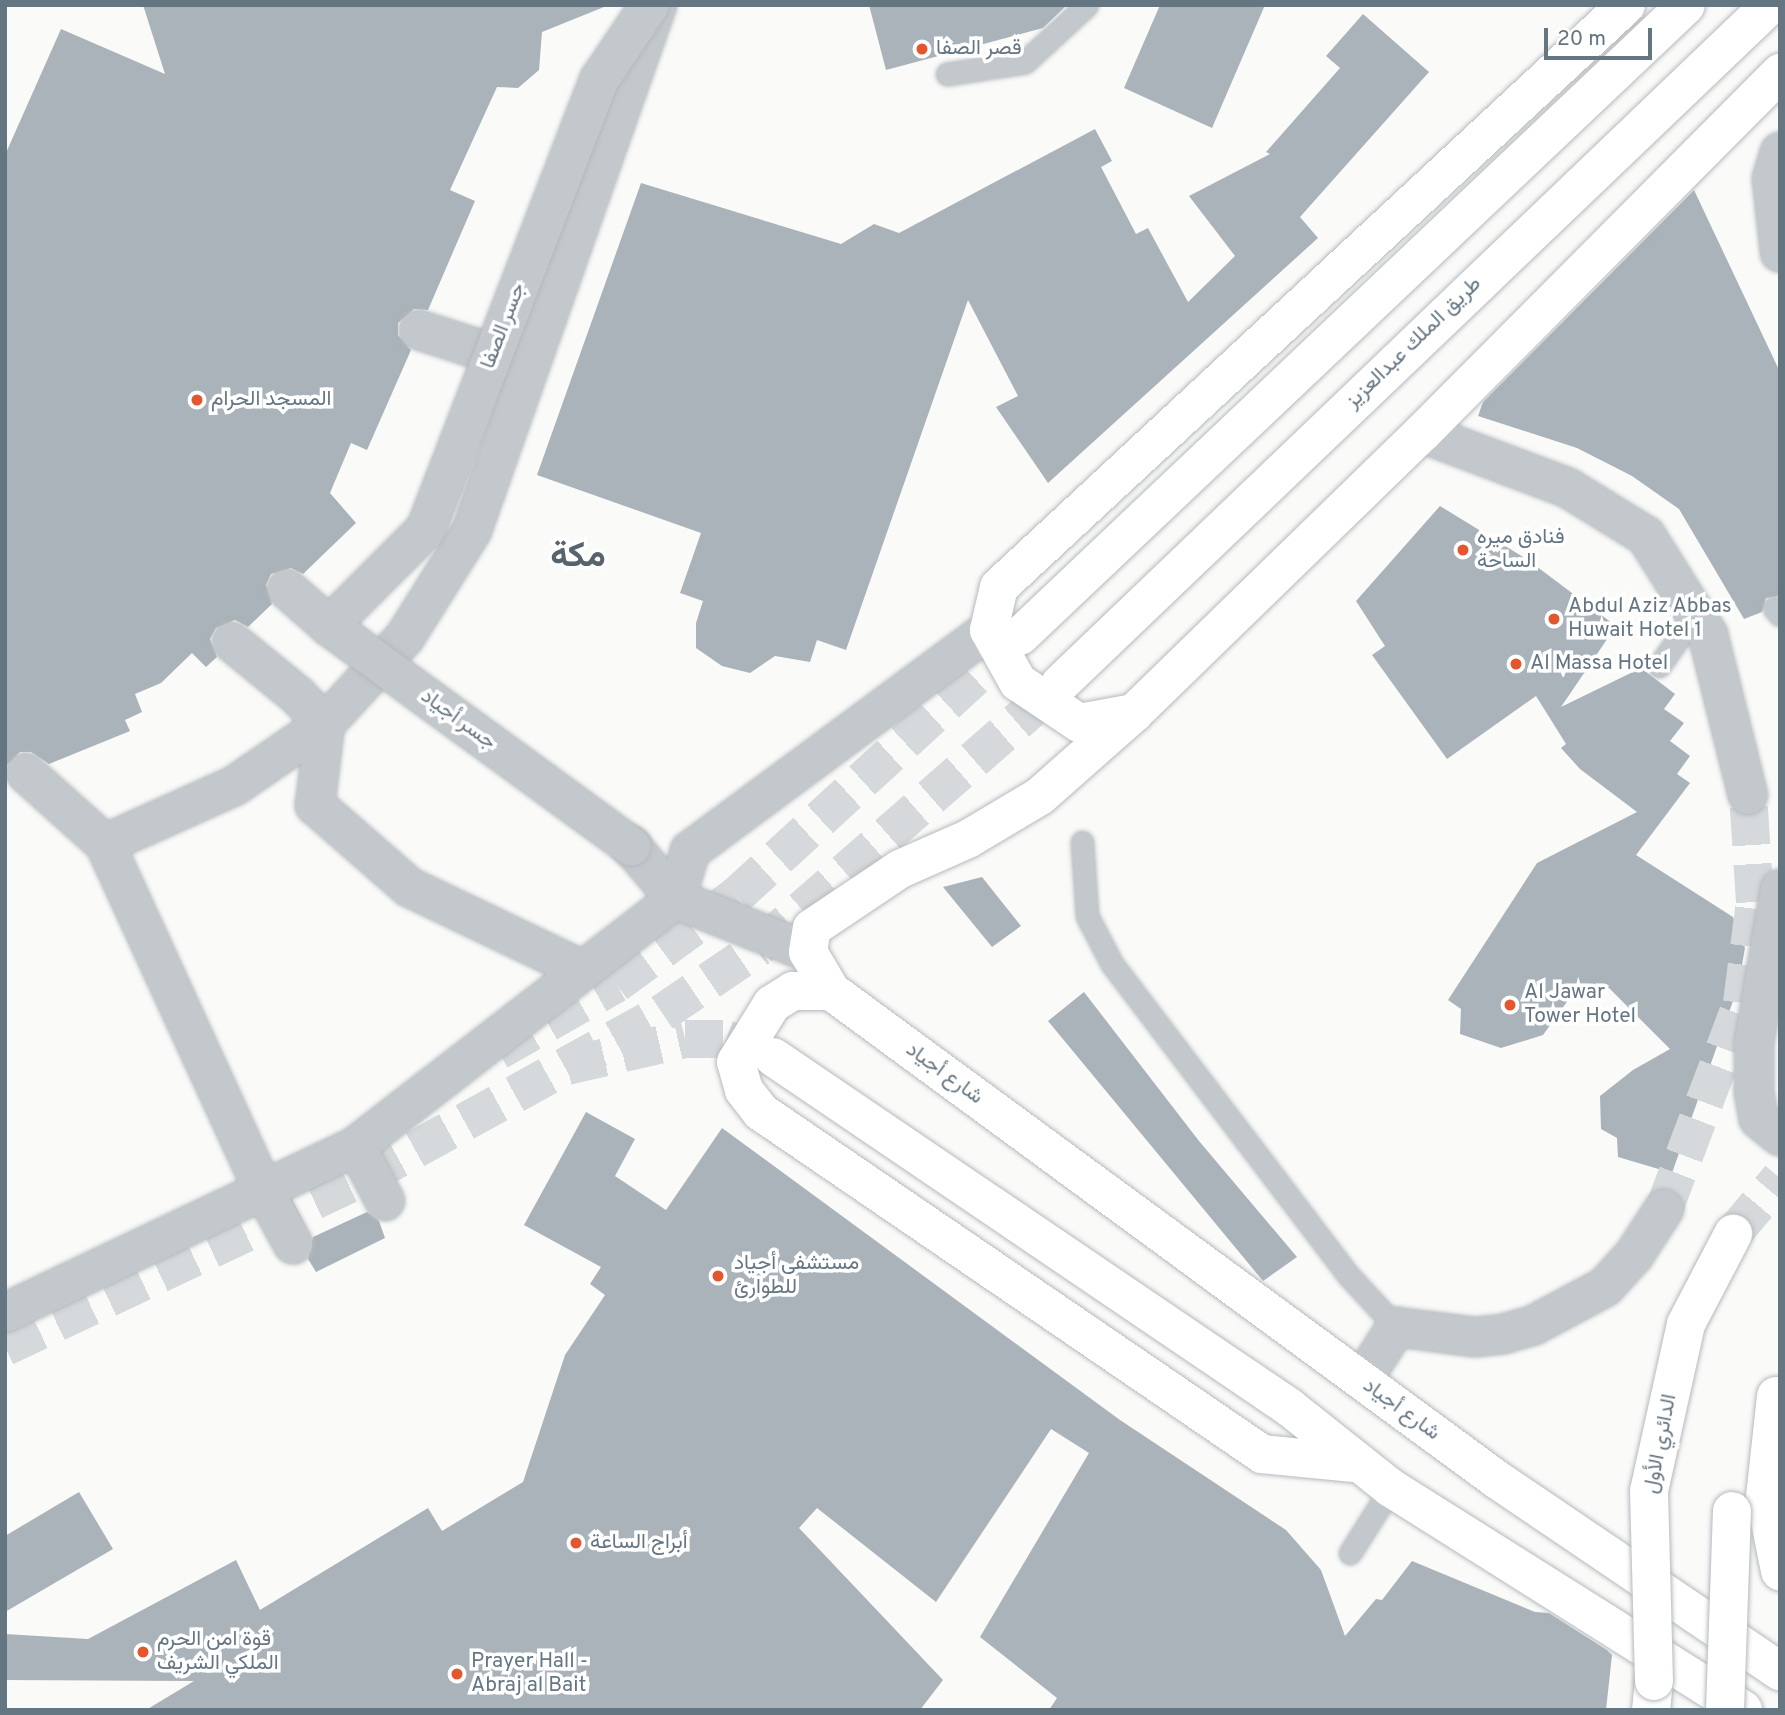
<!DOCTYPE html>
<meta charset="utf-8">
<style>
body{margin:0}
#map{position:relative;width:1785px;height:1715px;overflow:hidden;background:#fafaf8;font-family:Overpass,Vazirmatn,sans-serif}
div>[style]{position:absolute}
.building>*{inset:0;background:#aab3b9}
.street-tunnel>*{height:38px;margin-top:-19px;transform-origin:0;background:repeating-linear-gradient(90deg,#d5d9db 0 38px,transparent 0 57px)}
.primary-tunnel>*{height:38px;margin-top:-19px;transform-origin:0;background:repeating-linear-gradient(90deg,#d5d9db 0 38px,transparent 0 57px)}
.highway-tunnel>*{height:38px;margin-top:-19px;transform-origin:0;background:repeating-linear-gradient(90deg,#d5d9db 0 38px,transparent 0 57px)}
.roads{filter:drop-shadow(0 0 2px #b5babe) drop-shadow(0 0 2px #b5babe)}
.lane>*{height:21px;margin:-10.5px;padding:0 10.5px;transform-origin:10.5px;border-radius:10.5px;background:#c3c8cc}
.street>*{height:38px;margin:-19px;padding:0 19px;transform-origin:19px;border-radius:19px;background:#c3c8cc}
.primary>*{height:38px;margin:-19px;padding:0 19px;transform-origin:19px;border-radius:19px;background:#fff}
.highway>*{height:38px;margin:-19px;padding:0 19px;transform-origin:19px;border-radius:19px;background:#fff}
.bridges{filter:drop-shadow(0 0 2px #b4b9bd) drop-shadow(0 0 2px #b4b9bd)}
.street-bridge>*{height:38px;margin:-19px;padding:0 19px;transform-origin:19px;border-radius:19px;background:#c3c8cc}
.highway-bridge>*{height:38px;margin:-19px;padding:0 19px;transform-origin:19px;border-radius:19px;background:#fff}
.dots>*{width:19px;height:19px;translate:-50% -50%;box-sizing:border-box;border:4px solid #fff;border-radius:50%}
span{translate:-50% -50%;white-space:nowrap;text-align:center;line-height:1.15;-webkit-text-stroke:7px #fff;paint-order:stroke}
.poi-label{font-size:21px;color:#657683}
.left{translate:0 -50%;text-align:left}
.street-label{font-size:21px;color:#657683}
.town-label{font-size:35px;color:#57646e;font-weight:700}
.frame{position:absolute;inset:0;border:7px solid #657683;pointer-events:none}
.scale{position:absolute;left:1544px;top:28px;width:108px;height:32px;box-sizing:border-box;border:4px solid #657683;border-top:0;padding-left:9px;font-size:21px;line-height:24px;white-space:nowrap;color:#657683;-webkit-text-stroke:5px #fff;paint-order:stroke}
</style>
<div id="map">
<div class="building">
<i style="clip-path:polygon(143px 5px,604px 7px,542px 32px,539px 70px,518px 88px,497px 87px,450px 190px,475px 201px,428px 310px,414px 309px,398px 323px,398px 335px,411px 350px,367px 450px,351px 443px,330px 493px,356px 523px,303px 574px,291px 568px,271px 574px,266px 585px,272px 604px,248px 627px,235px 620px,216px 628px,210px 639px,217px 657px,206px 667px,192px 653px,161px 683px,135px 694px,142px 712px,125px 720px,130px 731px,49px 764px,31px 752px,20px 752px,5px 767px,5px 155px,61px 29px,165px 74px)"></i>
<i style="clip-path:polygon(869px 5px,1067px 5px,1043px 28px,886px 70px)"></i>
<i style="clip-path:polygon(1160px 5px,1265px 5px,1212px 128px,1124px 88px)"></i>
<i style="clip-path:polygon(1363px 14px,1429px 72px,1300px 217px,1318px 238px,1048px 483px,996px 407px,1018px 396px,968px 300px,846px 650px,817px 640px,810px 662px,775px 656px,750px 673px,722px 666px,696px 648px,696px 623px,703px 601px,680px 593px,701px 533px,537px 475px,641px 183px,841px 244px,874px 224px,899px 233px,1095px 129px,1112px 161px,1101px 167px,1136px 234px,1148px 228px,1188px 302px,1235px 256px,1189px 196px,1270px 154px,1266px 152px,1340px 68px,1326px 56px)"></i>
<i style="clip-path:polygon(1694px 190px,1780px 372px,1780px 596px,1766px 598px,1762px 612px,1744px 619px,1679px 509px,1632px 476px,1577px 448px,1478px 416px,1483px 402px)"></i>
<i style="clip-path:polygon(1440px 506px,1528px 560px,1616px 626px,1561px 707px,1641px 668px,1675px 694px,1664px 709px,1684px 723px,1670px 741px,1690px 756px,1677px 774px,1690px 783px,1636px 855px,1733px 917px,1745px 948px,1738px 987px,1672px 1173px,1618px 1157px,1617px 1138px,1601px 1129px,1600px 1096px,1633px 1070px,1670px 1049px,1609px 988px,1574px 992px,1543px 1035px,1501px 1048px,1460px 1034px,1461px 1009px,1448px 1000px,1537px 863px,1637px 812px,1580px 769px,1561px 748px,1566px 744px,1536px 696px,1447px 759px,1372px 655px,1385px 646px,1356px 601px)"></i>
<i style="clip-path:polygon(982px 877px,1021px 926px,992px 947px,943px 887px)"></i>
<i style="clip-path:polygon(1084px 992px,1199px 1141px,1297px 1257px,1263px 1281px,1048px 1021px)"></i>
<i style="clip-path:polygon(586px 1112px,635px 1139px,615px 1176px,666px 1210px,722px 1128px,1120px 1420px,1286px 1530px,1321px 1570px,1345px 1636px,1376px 1599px,1382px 1600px,1412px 1561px,1535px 1612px,1549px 1613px,1607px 1650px,1612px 1655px,1606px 1710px,1049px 1710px,1057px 1698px,980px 1637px,1089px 1453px,1051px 1429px,936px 1602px,817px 1508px,799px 1528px,943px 1680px,920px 1710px,146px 1710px,194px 1681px,5px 1680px,5px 1634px,88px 1639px,236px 1560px,260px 1610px,428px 1508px,442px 1531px,523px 1482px,565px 1355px,605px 1295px,590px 1284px,601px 1267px,524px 1225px)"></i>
<i style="clip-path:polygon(367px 1212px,379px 1221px,385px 1238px,316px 1272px,308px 1259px,313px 1237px)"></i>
<i style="clip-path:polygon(79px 1492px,113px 1549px,5px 1612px,5px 1536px)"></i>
</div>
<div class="street-tunnel">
<i style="left:1664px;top:1209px;width:220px;rotate:-69.3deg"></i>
<i style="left:1742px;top:1003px;width:102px;rotate:-82.7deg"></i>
<i style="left:1755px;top:902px;width:107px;rotate:-93.7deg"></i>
</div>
<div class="primary-tunnel">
<i style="left:567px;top:1066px;width:121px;rotate:-12.9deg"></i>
<i style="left:685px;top:1039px;width:41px"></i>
<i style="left:726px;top:1039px;width:50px;rotate:21deg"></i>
</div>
<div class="highway-tunnel">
<i style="left:498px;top:1051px;width:136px;rotate:-29.6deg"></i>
<i style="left:616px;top:984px;width:149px;rotate:-36.3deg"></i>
<i style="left:736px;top:896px;width:385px;rotate:-42.5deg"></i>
<i style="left:1733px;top:1234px;width:73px;rotate:-50deg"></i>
<i style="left:5px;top:1347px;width:398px;rotate:-25.3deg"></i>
<i style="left:365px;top:1177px;width:339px;rotate:-28.9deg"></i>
<i style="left:662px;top:1013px;width:117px;rotate:-34.2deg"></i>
<i style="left:759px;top:947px;width:400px;rotate:-41.1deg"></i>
</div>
<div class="roads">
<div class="lane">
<i style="left:947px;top:74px;width:79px;rotate:-8.7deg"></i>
<i style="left:1025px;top:62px;width:84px;rotate:-42.6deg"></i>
<i style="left:1774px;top:608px;width:9px;rotate:49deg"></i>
<i style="left:1659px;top:666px;width:66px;rotate:-54.9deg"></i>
<i style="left:1082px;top:842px;width:74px;rotate:86.1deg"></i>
<i style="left:1087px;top:916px;width:54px;rotate:62.5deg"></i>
<i style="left:1112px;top:964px;width:392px;rotate:52.8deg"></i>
<i style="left:1349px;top:1276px;width:69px;rotate:47.3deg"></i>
<i style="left:1350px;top:1553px;width:77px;rotate:-57.8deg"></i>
</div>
<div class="street">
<i style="left:1780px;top:152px;width:28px;rotate:107deg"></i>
<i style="left:1772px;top:179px;width:74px;rotate:83.8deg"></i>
<i style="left:419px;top:330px;width:110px;rotate:17.9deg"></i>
<i style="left:1422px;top:433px;width:156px;rotate:20.6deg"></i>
<i style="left:1568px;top:488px;width:92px;rotate:31.6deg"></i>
<i style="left:1646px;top:536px;width:117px;rotate:57.9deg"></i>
<i style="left:1708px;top:635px;width:165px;rotate:76deg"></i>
<i style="left:232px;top:642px;width:84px;rotate:39.2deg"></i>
<i style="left:297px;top:695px;width:40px;rotate:46deg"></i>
<i style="left:325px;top:724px;width:82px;rotate:97deg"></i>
<i style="left:315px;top:805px;width:125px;rotate:41.1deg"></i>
<i style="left:409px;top:887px;width:192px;rotate:25.6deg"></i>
<i style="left:26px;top:773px;width:106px;rotate:41.9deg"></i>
<i style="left:105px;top:844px;width:379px;rotate:65.4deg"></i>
<i style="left:263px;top:1189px;width:63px;rotate:61.4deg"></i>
<i style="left:105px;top:844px;width:141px;rotate:-24.2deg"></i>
<i style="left:234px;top:786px;width:110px;rotate:-34.3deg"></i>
<i style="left:325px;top:724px;width:118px;rotate:-47.4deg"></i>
<i style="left:405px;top:637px;width:126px;rotate:-57.9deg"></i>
<i style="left:472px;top:530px;width:557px;rotate:-70.59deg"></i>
<i style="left:631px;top:846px;width:70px;rotate:49.7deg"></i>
<i style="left:676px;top:899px;width:142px;rotate:21.9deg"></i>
<i style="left:1780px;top:889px;width:155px;rotate:99.6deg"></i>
<i style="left:1754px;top:1042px;width:50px;rotate:90deg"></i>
<i style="left:1754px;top:1092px;width:27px;rotate:80deg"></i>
<i style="left:1759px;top:1119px;width:27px;rotate:39deg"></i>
<i style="left:356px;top:1146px;width:62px;rotate:62.2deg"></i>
<i style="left:5px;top:1313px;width:389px;rotate:-25.4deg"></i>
<i style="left:356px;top:1146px;width:404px;rotate:-37.7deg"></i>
<i style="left:676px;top:899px;width:50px;rotate:-73.7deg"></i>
<i style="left:690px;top:851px;width:372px;rotate:-36.5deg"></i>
<i style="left:1362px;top:1381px;width:64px;rotate:-57.8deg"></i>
<i style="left:1396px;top:1327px;width:80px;rotate:7.2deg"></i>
<i style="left:1475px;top:1337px;width:28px;rotate:-6deg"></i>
<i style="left:1503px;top:1334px;width:32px;rotate:-16deg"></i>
<i style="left:1534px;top:1325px;width:81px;rotate:-28.2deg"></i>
<i style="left:1605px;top:1287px;width:43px;rotate:-47.8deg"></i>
<i style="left:1634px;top:1255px;width:55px;rotate:-56.9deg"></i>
</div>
<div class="primary">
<i style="left:831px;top:991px;width:45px;rotate:-120.5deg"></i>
<i style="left:808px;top:952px;width:24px;rotate:-81deg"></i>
<i style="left:812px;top:928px;width:106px;rotate:-33.8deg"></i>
<i style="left:900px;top:869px;width:74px;rotate:-23.8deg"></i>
<i style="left:968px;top:839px;width:84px;rotate:-30.8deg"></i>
<i style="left:1040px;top:796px;width:125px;rotate:-41.4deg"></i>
<i style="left:773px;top:1057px;width:624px;rotate:34.15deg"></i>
<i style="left:1289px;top:1407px;width:130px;rotate:38.5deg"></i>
<i style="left:1391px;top:1488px;width:416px;rotate:32.2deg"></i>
<i style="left:1353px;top:1463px;width:91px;rotate:-174.4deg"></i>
<i style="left:1262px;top:1454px;width:607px;rotate:-145.68deg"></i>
<i style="left:761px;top:1112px;width:28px;rotate:-128deg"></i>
<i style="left:744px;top:1090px;width:29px;rotate:-106deg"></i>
<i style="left:736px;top:1062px;width:68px;rotate:-58.2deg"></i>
<i style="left:772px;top:1004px;width:25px;rotate:-32deg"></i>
<i style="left:793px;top:991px;width:38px"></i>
<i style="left:831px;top:991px;width:825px;rotate:36.27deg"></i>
<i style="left:1496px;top:1479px;width:343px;rotate:34.1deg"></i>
</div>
<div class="highway">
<i style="left:1626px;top:5px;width:855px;rotate:137.13deg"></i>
<i style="left:999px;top:587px;width:44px;rotate:103.1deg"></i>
<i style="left:989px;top:630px;width:60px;rotate:60.9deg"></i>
<i style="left:1018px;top:682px;width:73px;rotate:33.9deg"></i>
<i style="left:1079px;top:723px;width:56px;rotate:-10.3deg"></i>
<i style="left:1134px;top:713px;width:402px;rotate:-44.2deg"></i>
<i style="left:1422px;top:433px;width:508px;rotate:-45.16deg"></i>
<i style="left:1020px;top:636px;width:917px;rotate:-43.45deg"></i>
<i style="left:1060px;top:684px;width:982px;rotate:-43.72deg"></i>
<i style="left:1776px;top:1396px;width:102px;rotate:96.2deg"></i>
<i style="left:1765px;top:1497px;width:76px;rotate:78.5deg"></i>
<i style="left:1651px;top:1710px;width:29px;rotate:-84deg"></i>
</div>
</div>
<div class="bridges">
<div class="street-bridge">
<i style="left:287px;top:589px;width:56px;rotate:41.4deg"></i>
<i style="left:329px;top:626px;width:374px;rotate:36.1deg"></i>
<i style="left:329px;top:626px;width:137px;rotate:-45deg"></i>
<i style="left:426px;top:529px;width:482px;rotate:-68.9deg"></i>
<i style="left:600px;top:79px;width:89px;rotate:-56deg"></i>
</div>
<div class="highway-bridge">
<i style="left:1654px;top:1681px;width:190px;rotate:-91.5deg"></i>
<i style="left:1649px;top:1491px;width:171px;rotate:-77.5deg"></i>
<i style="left:1686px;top:1324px;width:102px;rotate:-62.4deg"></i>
<i style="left:1725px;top:1710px;width:199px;rotate:-88deg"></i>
</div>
</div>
<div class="dots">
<i style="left:922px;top:49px;background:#e4572e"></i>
<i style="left:197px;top:400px;background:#e4572e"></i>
<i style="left:1463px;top:550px;background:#e4572e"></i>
<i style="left:1554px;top:619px;background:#e4572e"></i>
<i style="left:1516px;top:664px;background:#e4572e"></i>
<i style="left:1510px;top:1005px;background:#e4572e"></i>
<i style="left:718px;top:1276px;background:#e4572e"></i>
<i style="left:576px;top:1543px;background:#e4572e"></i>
<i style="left:143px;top:1652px;background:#e4572e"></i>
<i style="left:457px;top:1674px;background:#e4572e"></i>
</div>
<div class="poi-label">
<span class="left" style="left:936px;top:49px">قصر الصفا</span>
<span class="left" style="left:211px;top:400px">المسجد الحرام</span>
<span class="left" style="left:1477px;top:550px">فنادق ميره<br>الساحة</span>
<span class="left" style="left:1568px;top:619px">Abdul Aziz Abbas<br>Huwait Hotel 1</span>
<span class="left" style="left:1530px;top:664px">Al Massa Hotel</span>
<span class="left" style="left:1524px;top:1005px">Al Jawar<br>Tower Hotel</span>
<span class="left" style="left:734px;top:1276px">مستشفى أجياد<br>للطوارئ</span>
<span class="left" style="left:590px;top:1543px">أبراج الساعة</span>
<span class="left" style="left:157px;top:1652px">قوة امن الحرم<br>الملكي الشريف</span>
<span class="left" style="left:471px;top:1674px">Prayer Hall -<br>Abraj al Bait</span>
</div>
<div class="street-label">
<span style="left:504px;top:326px;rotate:-69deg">جسر الصفا</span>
<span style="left:1414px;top:343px;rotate:-44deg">طريق الملك عبدالعزيز</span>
<span style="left:458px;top:720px;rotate:36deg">جسر أجياد</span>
<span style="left:944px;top:1074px;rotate:36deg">شارع أجياد</span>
<span style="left:1401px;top:1410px;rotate:36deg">شارع أجياد</span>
<span style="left:1661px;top:1444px;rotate:-79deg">الدائري الأول</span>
</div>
<div class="town-label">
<span style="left:578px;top:557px">مكة</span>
</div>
<div class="frame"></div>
<div class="scale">20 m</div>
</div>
